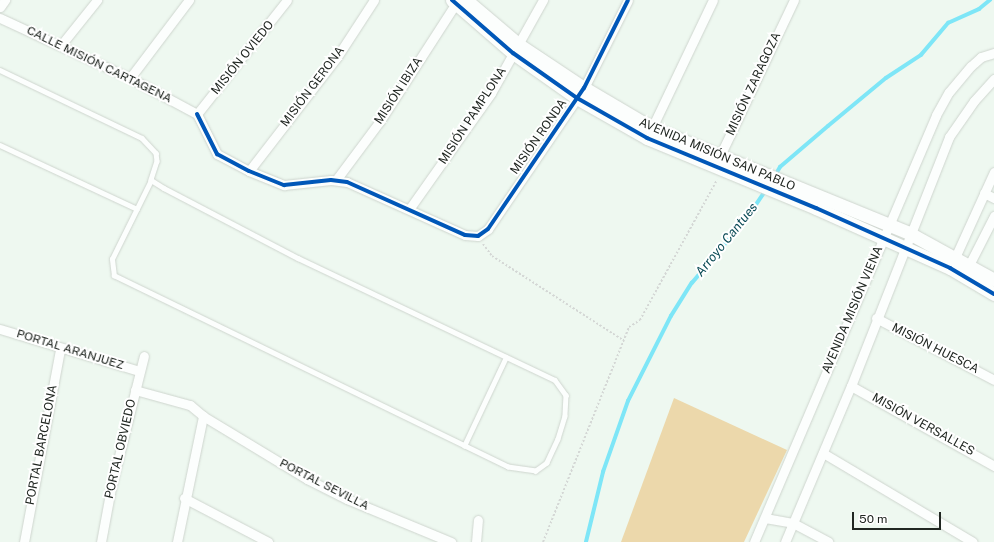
<!DOCTYPE html>
<meta charset="utf-8">
<style>
body{margin:0}
#map{position:relative;width:994px;height:542px;overflow:hidden;background:#eef8f0;font-family:"Public Sans",sans-serif}
div>[style]{position:absolute}
.green>*{inset:0;background:#ecd8ab}
.stream>*{height:3.5px;margin:-1.75px;padding:0 1.75px;transform-origin:1.75px;border-radius:1.75px;background:#7ee6f7}
.path>*{height:2px;margin-top:-1px;transform-origin:0;background:repeating-linear-gradient(90deg,#d4d7d5 0 2px,transparent 0 4px)}
.roads{filter:drop-shadow(0 0 1px #ced5ce) drop-shadow(0 0 1px #ced5ce)}
.lane>*{height:4.5px;margin:-2.25px;padding:0 2.25px;transform-origin:2.25px;border-radius:2.25px;background:#fcfefd}
.street>*{height:9px;margin:-4.5px;padding:0 4.5px;transform-origin:4.5px;border-radius:4.5px;background:#fcfefd}
.secondary>*{height:13px;margin:-6.5px;padding:0 6.5px;transform-origin:6.5px;border-radius:6.5px;background:#fcfefd}
.cycleway>*{height:4px;margin:-2px;padding:0 2px;transform-origin:2px;border-radius:2px;background:#0057b8}
span{translate:-50% -50%;white-space:nowrap;text-align:center;line-height:1.15;-webkit-text-stroke:4px #fff;paint-order:stroke}
.street-label{font-size:12px;color:#212722}
.water-label{font-size:13px;color:#0b4b56;font-style:italic}
.scale{position:absolute;left:852px;top:512px;width:89px;height:18px;box-sizing:border-box;border:2px solid #212722;border-top:0;padding-left:5px;font-size:12px;line-height:14px;white-space:nowrap;color:#212722;-webkit-text-stroke:3px #fff;paint-order:stroke}
</style>
<div id="map">
<div class="green">
<i style="clip-path:polygon(674px 398px,787px 450px,744px 542px,621px 542px)"></i>
</div>
<div class="stream">
<i style="left:775px;top:176px;width:10px;rotate:-61deg"></i>
<i style="left:780px;top:167px;width:63px;rotate:-40.5deg"></i>
<i style="left:828px;top:126px;width:75px;rotate:-39.6deg"></i>
<i style="left:886px;top:78px;width:42px;rotate:-33.3deg"></i>
<i style="left:921px;top:55px;width:42px;rotate:-49.8deg"></i>
<i style="left:948px;top:23px;width:34px;rotate:-24deg"></i>
<i style="left:979px;top:9px;width:14px;rotate:-39deg"></i>
<i style="left:586px;top:542px;width:72px;rotate:-76.3deg"></i>
<i style="left:603px;top:472px;width:75px;rotate:-70.6deg"></i>
<i style="left:628px;top:401px;width:95px;rotate:-63.2deg"></i>
<i style="left:671px;top:316px;width:39px;rotate:-58deg"></i>
<i style="left:692px;top:283px;width:85px;rotate:-49.8deg"></i>
<i style="left:747px;top:218px;width:34px;rotate:-56deg"></i>
</div>
<div class="path">
<i style="left:483px;top:244px;width:15px;rotate:53deg"></i>
<i style="left:492px;top:256px;width:156px;rotate:32.7deg"></i>
<i style="left:543px;top:542px;width:232px;rotate:-68.2deg"></i>
<i style="left:629px;top:327px;width:13px;rotate:-32deg"></i>
<i style="left:640px;top:320px;width:160px;rotate:-61.2deg"></i>
</div>
<div class="roads">
<div class="lane">
<i style="left:0;top:70px;width:157px;rotate:25.6deg"></i>
<i style="left:142px;top:138px;width:21px;rotate:47deg"></i>
<i style="left:156px;top:153px;width:8px;rotate:83deg"></i>
<i style="left:157px;top:161px;width:20px;rotate:108deg"></i>
<i style="left:151px;top:180px;width:15px;rotate:32deg"></i>
<i style="left:164px;top:188px;width:151px;rotate:27.6deg"></i>
<i style="left:298px;top:258px;width:284px;rotate:25.4deg"></i>
<i style="left:555px;top:380px;width:19px;rotate:54deg"></i>
<i style="left:566px;top:395px;width:21px;rotate:93deg"></i>
<i style="left:565px;top:416px;width:24px;rotate:107deg"></i>
<i style="left:558px;top:439px;width:26px;rotate:115deg"></i>
<i style="left:547px;top:463px;width:14px;rotate:144deg"></i>
<i style="left:536px;top:471px;width:28px;rotate:-172deg"></i>
<i style="left:508px;top:467px;width:438px;rotate:-154.1deg"></i>
<i style="left:114px;top:276px;width:17px;rotate:-97deg"></i>
<i style="left:112px;top:259px;width:88px;rotate:-63.7deg"></i>
<i style="left:0;top:145px;width:151px;rotate:25deg"></i>
<i style="left:464px;top:446px;width:98px;rotate:-64.7deg"></i>
</div>
<div class="street">
<i style="left:0;top:7px;width:9px;rotate:-54deg"></i>
<i style="left:0;top:18px;width:143px;rotate:24.8deg"></i>
<i style="left:130px;top:78px;width:76px;rotate:28.2deg"></i>
<i style="left:61px;top:45px;width:58px;rotate:-51.3deg"></i>
<i style="left:130px;top:78px;width:98px;rotate:-52.9deg"></i>
<i style="left:197px;top:114px;width:45px;rotate:63.4deg"></i>
<i style="left:217px;top:154px;width:36px;rotate:28deg"></i>
<i style="left:249px;top:171px;width:38px;rotate:22deg"></i>
<i style="left:284px;top:185px;width:47px;rotate:-6.1deg"></i>
<i style="left:331px;top:180px;width:16px;rotate:7deg"></i>
<i style="left:347px;top:182px;width:129px;rotate:24.2deg"></i>
<i style="left:465px;top:235px;width:13px;rotate:4deg"></i>
<i style="left:478px;top:236px;width:12px;rotate:-35deg"></i>
<i style="left:488px;top:229px;width:171px;rotate:-55.8deg"></i>
<i style="left:584px;top:88px;width:98px;rotate:-63.4deg"></i>
<i style="left:197px;top:114px;width:145px;rotate:-51.7deg"></i>
<i style="left:650px;top:132px;width:146px;rotate:-64.5deg"></i>
<i style="left:718px;top:160px;width:177px;rotate:-64.6deg"></i>
<i style="left:249px;top:171px;width:144px;rotate:-52.3deg"></i>
<i style="left:337px;top:57px;width:68px;rotate:-57deg"></i>
<i style="left:336px;top:180px;width:74px;rotate:-53.3deg"></i>
<i style="left:380px;top:121px;width:144px;rotate:-57.2deg"></i>
<i style="left:984px;top:193px;width:11px;rotate:27deg"></i>
<i style="left:410px;top:208px;width:141px;rotate:-54.8deg"></i>
<i style="left:491px;top:93px;width:107px;rotate:-60.8deg"></i>
<i style="left:953px;top:262px;width:99px;rotate:-65.5deg"></i>
<i style="left:966px;top:271px;width:62px;rotate:-63deg"></i>
<i style="left:876px;top:318px;width:133px;rotate:27.7deg"></i>
<i style="left:0;top:329px;width:145px;rotate:16.8deg"></i>
<i style="left:851px;top:386px;width:164px;rotate:29.2deg"></i>
<i style="left:135px;top:390px;width:57px;rotate:15.3deg"></i>
<i style="left:190px;top:405px;width:17px;rotate:40deg"></i>
<i style="left:203px;top:416px;width:122px;rotate:31.2deg"></i>
<i style="left:307px;top:479px;width:45px;rotate:26.6deg"></i>
<i style="left:347px;top:499px;width:113px;rotate:22.5deg"></i>
<i style="left:823px;top:453px;width:174px;rotate:30.7deg"></i>
<i style="left:184px;top:498px;width:95px;rotate:27.6deg"></i>
<i style="left:765px;top:518px;width:28px;rotate:10deg"></i>
<i style="left:793px;top:523px;width:40px;rotate:28deg"></i>
<i style="left:24px;top:542px;width:196px;rotate:-79.4deg"></i>
<i style="left:101px;top:542px;width:55px;rotate:-79.5deg"></i>
<i style="left:111px;top:488px;width:136px;rotate:-76deg"></i>
<i style="left:177px;top:542px;width:129px;rotate:-78.3deg"></i>
<i style="left:476px;top:542px;width:22px;rotate:-85deg"></i>
<i style="left:754px;top:542px;width:464px;rotate:-66.9deg"></i>
<i style="left:936px;top:115px;width:26px;rotate:-61deg"></i>
<i style="left:949px;top:92px;width:34px;rotate:-50deg"></i>
<i style="left:971px;top:66px;width:13px;rotate:-42deg"></i>
<i style="left:981px;top:57px;width:14px;rotate:-17deg"></i>
<i style="left:785px;top:542px;width:169px;rotate:-67.1deg"></i>
<i style="left:851px;top:386px;width:268px;rotate:-68.5deg"></i>
<i style="left:949px;top:137px;width:44px;rotate:-55.2deg"></i>
<i style="left:974px;top:101px;width:30px;rotate:-48deg"></i>
</div>
<div class="secondary">
<i style="left:452px;top:0;width:81px;rotate:41deg"></i>
<i style="left:513px;top:53px;width:78px;rotate:35.1deg"></i>
<i style="left:577px;top:98px;width:81px;rotate:29.7deg"></i>
<i style="left:647px;top:138px;width:183px;rotate:22.5deg"></i>
<i style="left:816px;top:208px;width:147px;rotate:24.1deg"></i>
<i style="left:950px;top:268px;width:51px;rotate:30.6deg"></i>
<i style="left:466px;top:0;width:70px;rotate:40.3deg"></i>
<i style="left:519px;top:45px;width:78px;rotate:33.5deg"></i>
<i style="left:584px;top:88px;width:79px;rotate:30.5deg"></i>
<i style="left:652px;top:128px;width:278px;rotate:22.2deg"></i>
<i style="left:909px;top:233px;width:97px;rotate:28.9deg"></i>
</div>
</div>
<div class="cycleway">
<i style="left:452px;top:0;width:81px;rotate:41deg"></i>
<i style="left:513px;top:53px;width:78px;rotate:35.1deg"></i>
<i style="left:577px;top:98px;width:81px;rotate:29.7deg"></i>
<i style="left:647px;top:138px;width:183px;rotate:22.5deg"></i>
<i style="left:816px;top:208px;width:147px;rotate:24.1deg"></i>
<i style="left:950px;top:268px;width:51px;rotate:30.6deg"></i>
<i style="left:197px;top:114px;width:45px;rotate:63.4deg"></i>
<i style="left:217px;top:154px;width:36px;rotate:28deg"></i>
<i style="left:249px;top:171px;width:38px;rotate:22deg"></i>
<i style="left:284px;top:185px;width:47px;rotate:-6.1deg"></i>
<i style="left:331px;top:180px;width:16px;rotate:7deg"></i>
<i style="left:347px;top:182px;width:129px;rotate:24.2deg"></i>
<i style="left:465px;top:235px;width:13px;rotate:4deg"></i>
<i style="left:478px;top:236px;width:12px;rotate:-35deg"></i>
<i style="left:488px;top:229px;width:171px;rotate:-55.8deg"></i>
<i style="left:584px;top:88px;width:98px;rotate:-63.4deg"></i>
</div>
<div class="street-label">
<span style="left:243px;top:58px;rotate:-51deg">MISIÓN OVIEDO</span>
<span style="left:99px;top:65px;rotate:26deg">CALLE MISIÓN CARTAGENA</span>
<span style="left:754px;top:84px;rotate:-65deg">MISIÓN ZARAGOZA</span>
<span style="left:313px;top:87px;rotate:-53deg">MISIÓN GERONA</span>
<span style="left:399px;top:91px;rotate:-57deg">MISIÓN IBIZA</span>
<span style="left:473px;top:116px;rotate:-57deg">MISIÓN PAMPLONA</span>
<span style="left:539px;top:137px;rotate:-55deg">MISIÓN RONDA</span>
<span style="left:717px;top:155px;rotate:23deg">AVENIDA MISIÓN SAN PABLO</span>
<span style="left:853px;top:310px;rotate:-67deg">AVENIDA MISIÓN VIENA</span>
<span style="left:935px;top:349px;rotate:27deg">MISIÓN HUESCA</span>
<span style="left:70px;top:350px;rotate:17deg">PORTAL ARANJUEZ</span>
<span style="left:923px;top:425px;rotate:29deg">MISIÓN VERSALLES</span>
<span style="left:42px;top:445px;rotate:-79deg">PORTAL BARCELONA</span>
<span style="left:121px;top:449px;rotate:-77deg">PORTAL OBVIEDO</span>
<span style="left:324px;top:485px;rotate:27deg">PORTAL SEVILLA</span>
</div>
<div class="water-label">
<span style="left:727px;top:240px;rotate:-51deg">Arroyo Cantues</span>
</div>
<div class="scale">50 m</div>
</div>
